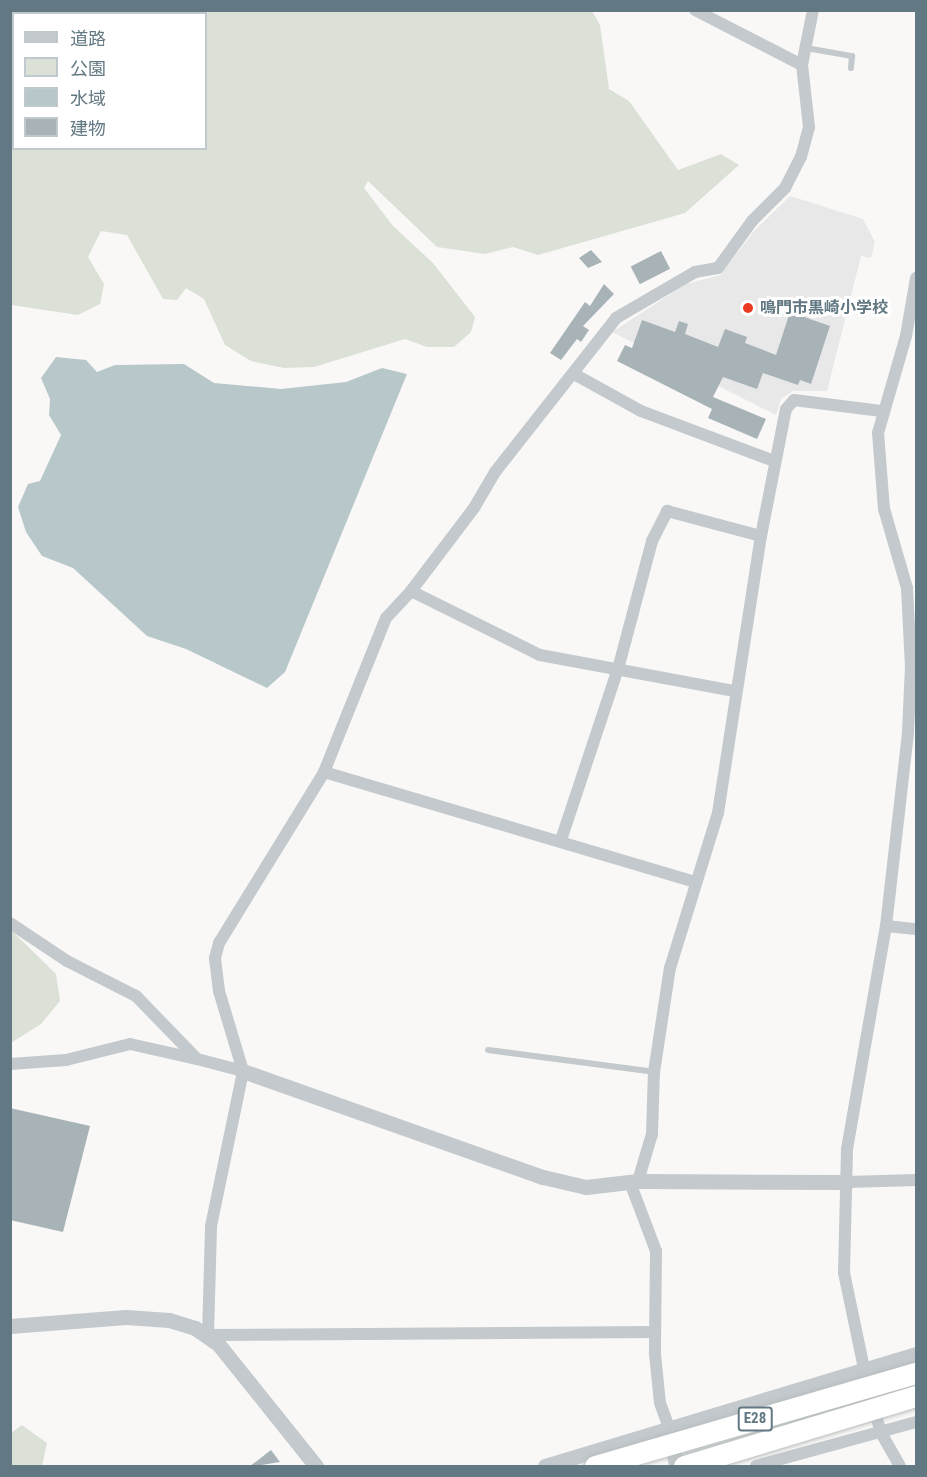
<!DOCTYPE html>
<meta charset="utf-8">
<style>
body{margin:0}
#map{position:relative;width:927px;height:1477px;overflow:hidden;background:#f9f8f6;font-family:"Roboto Condensed","Noto Sans JP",sans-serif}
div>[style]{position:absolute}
.built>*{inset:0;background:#e7e8e7}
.green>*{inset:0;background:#dbe1d7}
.water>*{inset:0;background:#b8c8ca}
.building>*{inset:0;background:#a8b3b8;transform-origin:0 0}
.service>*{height:6px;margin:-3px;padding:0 3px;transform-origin:3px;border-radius:3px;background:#c3c9cc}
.minor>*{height:12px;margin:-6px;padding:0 6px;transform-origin:6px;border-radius:6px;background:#c3c9cc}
.tertiary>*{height:15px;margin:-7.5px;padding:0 7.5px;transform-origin:7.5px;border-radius:7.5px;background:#c3c9cc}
.bridges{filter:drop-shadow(0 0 2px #b8bdbf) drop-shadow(0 0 2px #b8bdbf)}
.motorway-bridge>*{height:21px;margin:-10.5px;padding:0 10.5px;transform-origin:10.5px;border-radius:10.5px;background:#fff}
.dots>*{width:16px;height:16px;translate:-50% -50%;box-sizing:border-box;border:3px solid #fff;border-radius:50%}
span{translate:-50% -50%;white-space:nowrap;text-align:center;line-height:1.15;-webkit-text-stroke:6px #fff;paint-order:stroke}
.shield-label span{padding:2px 4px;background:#fff;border:2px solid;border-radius:4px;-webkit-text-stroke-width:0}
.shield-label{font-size:15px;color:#627882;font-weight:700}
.poi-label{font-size:16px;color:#627882;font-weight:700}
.left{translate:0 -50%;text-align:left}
.frame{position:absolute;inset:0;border:12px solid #627882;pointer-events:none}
.legend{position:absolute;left:12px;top:12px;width:195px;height:138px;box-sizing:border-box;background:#fff;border:2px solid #c0c9cd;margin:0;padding:8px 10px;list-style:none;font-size:18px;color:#627882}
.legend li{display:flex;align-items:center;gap:12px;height:30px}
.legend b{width:30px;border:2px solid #c0c9cd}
</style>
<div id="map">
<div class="built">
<i style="clip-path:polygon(790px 196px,863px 219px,875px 242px,871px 258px,861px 256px,827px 391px,793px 391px,781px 399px,776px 415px,612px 332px,686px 284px,720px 275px,754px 231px)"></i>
</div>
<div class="green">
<i style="clip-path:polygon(evenodd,11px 10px,592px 11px,600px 25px,609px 89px,629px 101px,678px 170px,721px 154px,739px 165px,685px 213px,538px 255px,513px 247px,485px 254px,437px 247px,368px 181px,364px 188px,393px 226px,433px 263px,475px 317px,471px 332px,454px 347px,427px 347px,405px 339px,314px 367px,284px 368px,251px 361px,225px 345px,204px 299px,186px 288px,177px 300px,163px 299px,127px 235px,101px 231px,88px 257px,104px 284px,100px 304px,78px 315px,11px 305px,11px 10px,14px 14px,206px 14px,206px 148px,14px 148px,14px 14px)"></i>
<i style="clip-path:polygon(10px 929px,56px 974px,60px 1001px,41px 1024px,11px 1043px)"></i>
<i style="clip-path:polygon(22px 1425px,47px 1443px,42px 1466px,11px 1466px,11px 1433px)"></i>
</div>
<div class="water">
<i style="clip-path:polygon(56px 357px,86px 360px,97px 372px,115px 365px,184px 364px,214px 383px,281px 389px,346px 382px,382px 368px,407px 374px,285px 672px,267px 688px,186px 649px,147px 636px,73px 568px,42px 556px,26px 532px,18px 507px,28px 484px,40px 481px,61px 435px,49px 415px,50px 399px,41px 378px)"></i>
</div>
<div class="building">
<i style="clip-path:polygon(591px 250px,602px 262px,588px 268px,579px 258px)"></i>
<i style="left:661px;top:251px;width:20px;height:34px;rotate:63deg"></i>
<i style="clip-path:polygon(604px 284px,614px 294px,583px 326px,589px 330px,581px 342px,577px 339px,561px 360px,550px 353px,585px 302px,590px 306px)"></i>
<i style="clip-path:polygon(790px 312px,830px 326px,811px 384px,800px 380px,798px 385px,763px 373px,757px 389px,723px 377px,713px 397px,766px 419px,757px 439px,708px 418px,712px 409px,617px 361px,625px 345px,632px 348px,642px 320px,675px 332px,679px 321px,688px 324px,685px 334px,718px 347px,725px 329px,747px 337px,745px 343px,776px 355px)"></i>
<i style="clip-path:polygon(10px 1108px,90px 1126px,63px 1232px,10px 1220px)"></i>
<i style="clip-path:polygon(271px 1450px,280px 1462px,249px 1467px)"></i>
</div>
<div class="service">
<i style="left:806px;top:48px;width:47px;rotate:9.9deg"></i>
<i style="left:852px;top:56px;width:12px;rotate:95deg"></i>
<i style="left:488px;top:1050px;width:167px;rotate:7.5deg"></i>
</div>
<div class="minor">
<i style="left:695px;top:10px;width:120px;rotate:27.2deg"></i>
<i style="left:574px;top:374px;width:77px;rotate:28.9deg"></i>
<i style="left:641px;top:411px;width:142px;rotate:20.6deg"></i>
<i style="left:411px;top:591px;width:144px;rotate:26.4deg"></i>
<i style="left:540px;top:655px;width:198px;rotate:10.5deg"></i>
<i style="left:324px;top:772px;width:388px;rotate:16.5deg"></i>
<i style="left:561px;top:840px;width:180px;rotate:-71.6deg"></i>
<i style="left:618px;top:669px;width:132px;rotate:-75.1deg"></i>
<i style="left:652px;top:541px;width:34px;rotate:-63deg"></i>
<i style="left:667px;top:511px;width:97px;rotate:14.9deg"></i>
<i style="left:10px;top:923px;width:69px;rotate:33.7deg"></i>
<i style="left:67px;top:961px;width:77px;rotate:26.9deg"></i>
<i style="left:136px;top:996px;width:88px;rotate:45.9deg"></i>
<i style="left:197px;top:1059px;width:48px;rotate:14.6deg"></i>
<i style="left:886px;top:926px;width:30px;rotate:6deg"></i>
<i style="left:10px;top:1064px;width:56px;rotate:-4.1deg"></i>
<i style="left:66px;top:1060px;width:66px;rotate:-14deg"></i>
<i style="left:130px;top:1044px;width:69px;rotate:12.6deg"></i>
<i style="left:638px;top:1181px;width:49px;rotate:-73.4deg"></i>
<i style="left:652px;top:1134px;width:62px;rotate:-88.2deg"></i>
<i style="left:654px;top:1072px;width:105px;rotate:-81.3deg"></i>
<i style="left:670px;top:968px;width:162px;rotate:-72.8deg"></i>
<i style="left:718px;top:813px;width:280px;rotate:-81.2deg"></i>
<i style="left:761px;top:536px;width:129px;rotate:-78.9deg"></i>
<i style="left:786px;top:409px;width:12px;rotate:-48deg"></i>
<i style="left:794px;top:400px;width:88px;rotate:7.2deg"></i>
<i style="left:847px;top:1182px;width:69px;rotate:-1.7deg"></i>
<i style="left:631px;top:1185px;width:71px;rotate:69.3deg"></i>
<i style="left:656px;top:1251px;width:103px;rotate:90.6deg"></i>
<i style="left:655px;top:1354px;width:49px;rotate:84.2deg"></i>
<i style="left:660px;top:1403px;width:27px;rotate:70deg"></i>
<i style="left:654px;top:1332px;width:446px;rotate:179.6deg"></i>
<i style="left:208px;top:1335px;width:109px;rotate:-88.4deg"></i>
<i style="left:211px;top:1226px;width:158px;rotate:-78.3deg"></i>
<i style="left:243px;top:1071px;width:84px;rotate:-106.7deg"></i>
<i style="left:219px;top:991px;width:33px;rotate:-97deg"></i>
<i style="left:215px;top:958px;width:16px;rotate:-75deg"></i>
<i style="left:219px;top:943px;width:201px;rotate:-58.4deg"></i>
<i style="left:324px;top:772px;width:166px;rotate:-68.1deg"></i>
<i style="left:386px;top:618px;width:37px;rotate:-47deg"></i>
<i style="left:411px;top:591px;width:104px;rotate:-52.8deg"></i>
<i style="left:474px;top:508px;width:42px;rotate:-59.7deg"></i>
<i style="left:495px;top:472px;width:196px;rotate:-51.8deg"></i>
<i style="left:616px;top:318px;width:91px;rotate:-30.2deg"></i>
<i style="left:695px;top:272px;width:23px;rotate:-10deg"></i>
<i style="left:718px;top:268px;width:58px;rotate:-54.1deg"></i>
<i style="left:752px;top:221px;width:47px;rotate:-45deg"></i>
<i style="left:785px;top:188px;width:35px;rotate:-63deg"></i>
<i style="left:801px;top:157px;width:31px;rotate:-75deg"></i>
<i style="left:809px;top:127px;width:62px;rotate:-96.4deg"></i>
<i style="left:802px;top:65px;width:56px;rotate:-78.7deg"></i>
<i style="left:866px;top:1378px;width:107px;rotate:-101.8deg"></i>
<i style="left:844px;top:1273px;width:124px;rotate:-88.6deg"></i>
<i style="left:847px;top:1149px;width:226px;rotate:-80.1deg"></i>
<i style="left:886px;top:926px;width:195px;rotate:-83.5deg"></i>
<i style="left:908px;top:732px;width:65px;rotate:-87.4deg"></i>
<i style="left:911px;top:667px;width:79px;rotate:-92.9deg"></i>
<i style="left:907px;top:588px;width:82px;rotate:-106.2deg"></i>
<i style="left:884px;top:509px;width:76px;rotate:-94.5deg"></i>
<i style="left:878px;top:433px;width:101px;rotate:-73.9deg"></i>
<i style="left:906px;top:336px;width:59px;rotate:-80.2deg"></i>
<i style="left:873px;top:1404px;width:28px;rotate:75deg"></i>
<i style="left:880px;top:1431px;width:40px;rotate:60.3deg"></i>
<i style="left:756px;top:1466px;width:166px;rotate:-15.4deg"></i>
</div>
<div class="tertiary">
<i style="left:243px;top:1071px;width:318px;rotate:19.5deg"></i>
<i style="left:543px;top:1177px;width:44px;rotate:13.1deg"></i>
<i style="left:586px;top:1187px;width:52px;rotate:-6.6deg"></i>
<i style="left:638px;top:1181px;width:209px;rotate:0.3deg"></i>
<i style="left:10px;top:1326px;width:116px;rotate:-4.4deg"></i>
<i style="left:126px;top:1317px;width:43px;rotate:4deg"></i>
<i style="left:169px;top:1320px;width:27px;rotate:17deg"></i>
<i style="left:195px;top:1328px;width:29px;rotate:35deg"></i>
<i style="left:219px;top:1345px;width:155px;rotate:51.3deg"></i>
<i style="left:670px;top:1434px;width:33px;rotate:79deg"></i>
<i style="left:545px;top:1466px;width:388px;rotate:-16.8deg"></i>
</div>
<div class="bridges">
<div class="motorway-bridge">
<i style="left:595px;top:1466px;width:334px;rotate:-16.2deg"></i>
<i style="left:684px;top:1466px;width:242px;rotate:-16.8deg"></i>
</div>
</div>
<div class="dots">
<i style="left:748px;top:308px;background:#eb3a23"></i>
</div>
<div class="shield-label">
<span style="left:755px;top:1419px">E28</span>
</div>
<div class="poi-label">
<span class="left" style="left:760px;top:308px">鳴門市黒崎小学校</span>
</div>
<div class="frame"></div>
<ul class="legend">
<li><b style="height:8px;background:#c3c9cc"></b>道路</li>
<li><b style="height:16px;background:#dbe1d7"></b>公園</li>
<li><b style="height:16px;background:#b8c8ca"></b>水域</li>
<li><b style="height:16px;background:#a8b3b8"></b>建物</li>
</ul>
</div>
